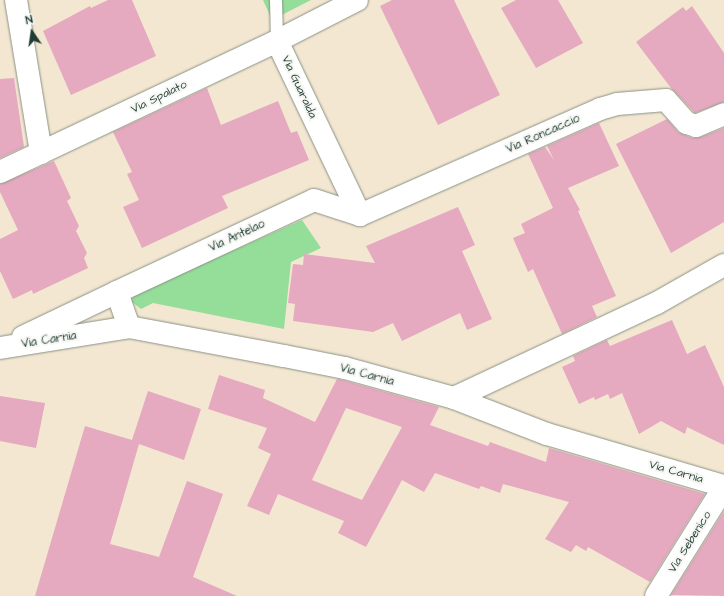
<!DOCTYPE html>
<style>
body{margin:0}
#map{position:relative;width:724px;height:596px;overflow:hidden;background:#f3e7d2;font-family:"Architects Daughter",sans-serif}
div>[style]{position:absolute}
.green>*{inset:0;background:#94de99}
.building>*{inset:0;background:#e5a9c0}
.roads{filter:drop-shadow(0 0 1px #899283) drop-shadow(0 0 1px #899283)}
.service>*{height:12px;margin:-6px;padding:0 6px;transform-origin:6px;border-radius:6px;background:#fff}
.minor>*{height:22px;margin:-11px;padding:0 11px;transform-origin:11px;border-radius:11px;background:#fff}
span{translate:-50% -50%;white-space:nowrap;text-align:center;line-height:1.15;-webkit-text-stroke:4px #f6f6f2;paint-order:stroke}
.street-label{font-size:12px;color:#1f3d34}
.north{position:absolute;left:12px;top:12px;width:40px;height:40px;-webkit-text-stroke:3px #f6f6f2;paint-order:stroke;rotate:347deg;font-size:11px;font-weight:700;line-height:16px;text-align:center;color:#1f3d34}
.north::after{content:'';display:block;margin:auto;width:14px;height:18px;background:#1f3d34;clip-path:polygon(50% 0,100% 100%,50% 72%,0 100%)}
</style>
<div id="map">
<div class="green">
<i style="clip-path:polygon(263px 0,311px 0,272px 20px)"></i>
<i style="clip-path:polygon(302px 220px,321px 248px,291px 262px,284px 329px,153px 303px,141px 309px,132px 302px,133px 295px)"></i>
</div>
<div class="building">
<i style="clip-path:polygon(108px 0,132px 0,156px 56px,71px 95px,43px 31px,90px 6px,91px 8px)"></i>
<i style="clip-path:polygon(392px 0,454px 0,500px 95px,438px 125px,380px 6px)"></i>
<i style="clip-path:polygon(516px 0,558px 0,583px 43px,536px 68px,501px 8px)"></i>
<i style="clip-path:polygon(692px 6px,724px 53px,724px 102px,695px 113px,671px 88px,636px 42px,683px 7px,686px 11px)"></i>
<i style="clip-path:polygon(14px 78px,24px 147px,0 158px,0 79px)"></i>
<i style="clip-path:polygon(207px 88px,221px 125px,278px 101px,291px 133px,297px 131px,309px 160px,222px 196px,228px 208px,142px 248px,123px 207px,139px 200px,127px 174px,132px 172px,113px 132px)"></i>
<i style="clip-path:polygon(667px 119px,678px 132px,692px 138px,701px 137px,724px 128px,724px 222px,671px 253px,616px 144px)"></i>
<i style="clip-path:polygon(599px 123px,619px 166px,568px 188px,580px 210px,578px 211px,616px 296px,592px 306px,597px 317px,562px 334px,533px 269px,528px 272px,513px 238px,525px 233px,521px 224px,553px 208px,528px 154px,545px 147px,554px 160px,547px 146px)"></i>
<i style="clip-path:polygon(54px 161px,71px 198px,67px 201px,79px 226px,76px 231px,87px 253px,84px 258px,88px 268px,33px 294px,32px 290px,13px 299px,0 271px,0 239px,18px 230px,0 192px,0 184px)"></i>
<i style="clip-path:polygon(458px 207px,475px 245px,462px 251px,492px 319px,467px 330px,460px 313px,402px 341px,393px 323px,373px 332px,293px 321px,295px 304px,288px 303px,293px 264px,303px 265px,304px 254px,375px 263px,366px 246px)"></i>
<i style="clip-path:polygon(672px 320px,687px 354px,705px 345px,724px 387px,724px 445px,687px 427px,685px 434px,661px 421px,639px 434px,622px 393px,610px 399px,608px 394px,595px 400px,594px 397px,579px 404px,562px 367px,575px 361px,573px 356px,607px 340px,610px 346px)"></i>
<i style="clip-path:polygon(evenodd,219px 375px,265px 390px,263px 398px,315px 422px,337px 379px,342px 380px,439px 407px,430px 425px,488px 446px,490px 442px,546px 462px,549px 448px,705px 494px,650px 582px,588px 547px,586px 551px,576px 545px,571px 552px,545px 539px,569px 502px,503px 484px,500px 493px,481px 486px,479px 489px,435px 473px,424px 492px,402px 480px,366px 547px,338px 533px,344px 521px,278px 494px,269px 515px,247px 506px,271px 454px,258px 448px,267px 428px,208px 409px,219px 375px,346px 408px,402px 427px,362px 500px,312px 480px,346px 408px)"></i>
<i style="clip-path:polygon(148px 391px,201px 409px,184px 460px,139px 444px,110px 544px,159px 557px,187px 481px,223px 494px,193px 577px,237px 596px,35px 596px,85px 426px,132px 440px)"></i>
<i style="clip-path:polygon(0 396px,45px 403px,36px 448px,0 441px)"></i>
<i style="clip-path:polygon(724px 511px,724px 596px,671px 595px)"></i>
</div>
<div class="roads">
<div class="service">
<i style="left:276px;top:0;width:41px;rotate:88.6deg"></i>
</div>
<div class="minor">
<i style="left:16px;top:0;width:155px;rotate:80.7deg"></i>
<i style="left:357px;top:0;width:90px;rotate:152.9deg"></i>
<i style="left:277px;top:41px;width:193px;rotate:64.5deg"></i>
<i style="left:0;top:172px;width:306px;rotate:-25.3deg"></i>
<i style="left:360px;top:215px;width:262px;rotate:-23.8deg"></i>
<i style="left:600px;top:109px;width:18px;rotate:-16deg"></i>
<i style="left:617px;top:104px;width:49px;rotate:-4.7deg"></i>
<i style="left:666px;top:100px;width:31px;rotate:48deg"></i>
<i style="left:687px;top:123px;width:9px;rotate:18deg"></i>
<i style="left:696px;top:126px;width:30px;rotate:-23deg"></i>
<i style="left:129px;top:327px;width:37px;rotate:-109deg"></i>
<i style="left:117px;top:292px;width:217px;rotate:-25deg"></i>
<i style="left:314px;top:200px;width:48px;rotate:18.1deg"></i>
<i style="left:23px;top:337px;width:104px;rotate:-25.6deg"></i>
<i style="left:0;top:348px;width:131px;rotate:-9.2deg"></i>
<i style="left:129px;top:327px;width:158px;rotate:10.6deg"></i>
<i style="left:284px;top:356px;width:62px;rotate:11.1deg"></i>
<i style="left:345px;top:368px;width:113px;rotate:15.4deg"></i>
<i style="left:454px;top:398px;width:100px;rotate:21.2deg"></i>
<i style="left:547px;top:434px;width:184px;rotate:16.4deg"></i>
<i style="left:454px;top:398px;width:224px;rotate:-25.1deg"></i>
<i style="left:657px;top:303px;width:77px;rotate:-29.6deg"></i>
<i style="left:656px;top:596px;width:128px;rotate:-58deg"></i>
</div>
</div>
<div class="street-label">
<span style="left:299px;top:87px;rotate:65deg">Via Guaralda</span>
<span style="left:159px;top:97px;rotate:-26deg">Via Spalato</span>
<span style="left:543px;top:134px;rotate:-24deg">Via Roncaccio</span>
<span style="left:237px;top:236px;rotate:-25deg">Via Antelao</span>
<span style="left:49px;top:340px;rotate:-9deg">Via Carnia</span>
<span style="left:367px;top:375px;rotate:15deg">Via Carnia</span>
<span style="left:676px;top:472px;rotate:16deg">Via Carnia</span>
<span style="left:690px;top:542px;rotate:-58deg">Via Sebenico</span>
</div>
<div class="north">N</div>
</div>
